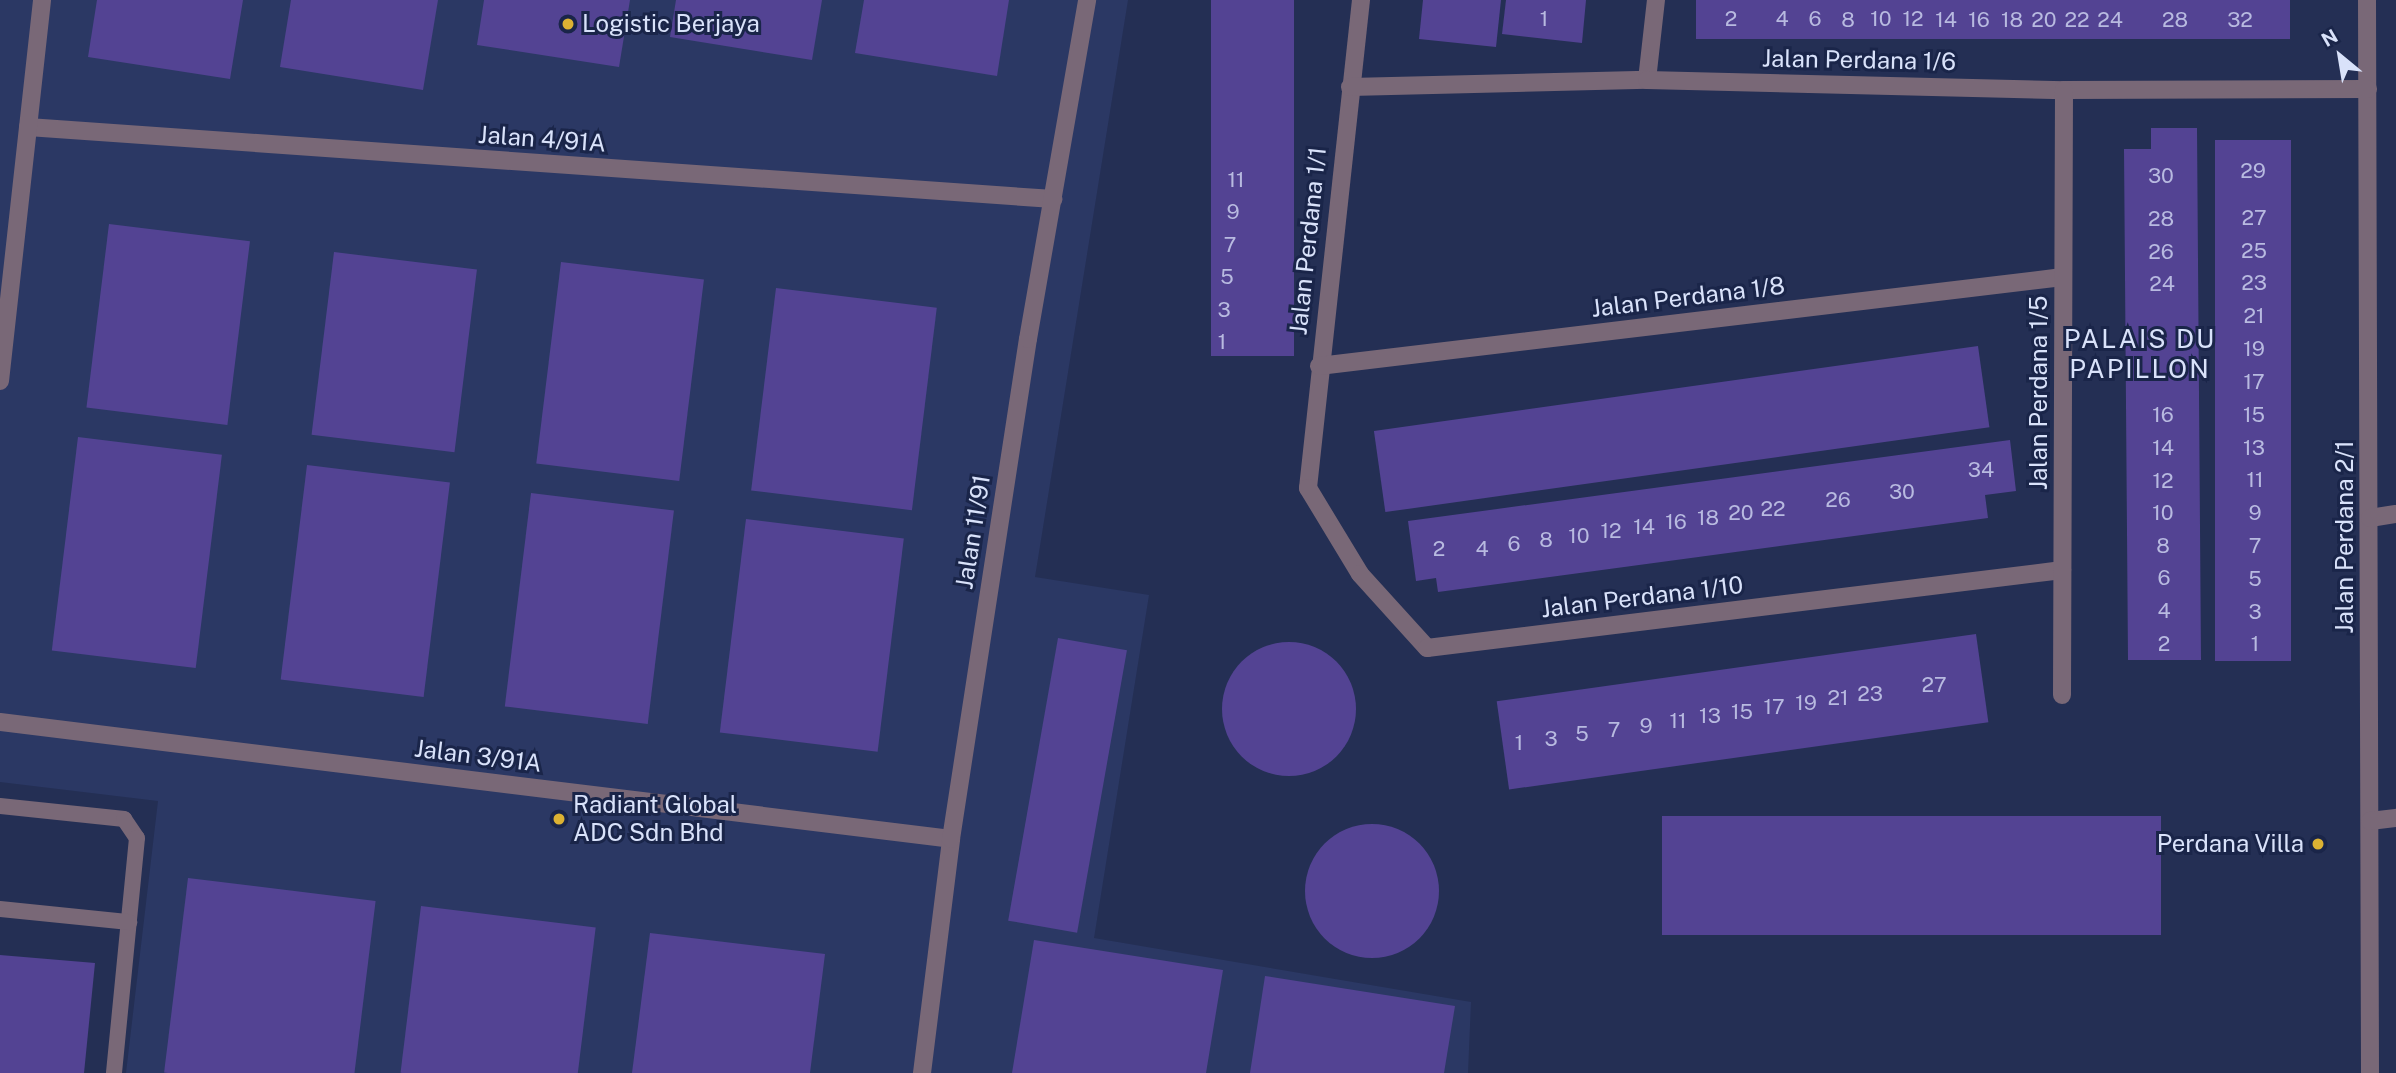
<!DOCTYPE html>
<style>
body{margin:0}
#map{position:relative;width:2396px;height:1073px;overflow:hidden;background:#242f54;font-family:"Public Sans",sans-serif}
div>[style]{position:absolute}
.built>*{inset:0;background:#2b3864}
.building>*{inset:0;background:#534393;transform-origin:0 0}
.round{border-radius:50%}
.service>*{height:16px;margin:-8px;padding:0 8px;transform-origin:8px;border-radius:8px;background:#796877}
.minor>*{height:18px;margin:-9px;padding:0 9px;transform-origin:9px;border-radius:9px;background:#796877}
.dots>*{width:19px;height:19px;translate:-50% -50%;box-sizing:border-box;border:4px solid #1a2549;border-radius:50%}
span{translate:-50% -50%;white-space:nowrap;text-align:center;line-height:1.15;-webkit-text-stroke:6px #1a2549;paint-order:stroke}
.number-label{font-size:21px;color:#b8bae0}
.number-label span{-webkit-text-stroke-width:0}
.poi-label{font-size:24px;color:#d9e2fa}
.left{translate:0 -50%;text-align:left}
.right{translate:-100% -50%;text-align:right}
.street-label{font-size:24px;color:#d9e2fa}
.neighbourhood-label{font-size:26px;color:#d9e2fa;letter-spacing:2px}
.north{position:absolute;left:2305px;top:21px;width:70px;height:70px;-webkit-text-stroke:5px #1a2549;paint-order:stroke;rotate:330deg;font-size:19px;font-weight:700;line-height:28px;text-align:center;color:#d9e2fa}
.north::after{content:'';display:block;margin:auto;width:24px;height:32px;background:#d9e2fa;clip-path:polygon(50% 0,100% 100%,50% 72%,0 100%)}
</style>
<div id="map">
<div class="built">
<i style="clip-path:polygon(0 0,1128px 0,1035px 577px,1149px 595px,1094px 938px,1471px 1002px,1468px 1073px,126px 1073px,158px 801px,0 782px)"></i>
</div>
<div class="building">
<i style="clip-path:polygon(97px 0,243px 0,230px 79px,88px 57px)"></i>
<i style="clip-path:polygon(291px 0,438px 0,423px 90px,280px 67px)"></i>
<i style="clip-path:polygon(484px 0,630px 0,619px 67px,477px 45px)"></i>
<i style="clip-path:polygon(676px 0,822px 0,812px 60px,670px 37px)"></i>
<i style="clip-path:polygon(864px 0,1009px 0,997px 76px,855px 53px)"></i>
<i style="left:1211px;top:0;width:83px;height:356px"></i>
<i style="clip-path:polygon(1423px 0,1501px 0,1496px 47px,1419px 39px)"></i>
<i style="clip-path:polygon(1506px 0,1586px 0,1582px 43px,1502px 34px)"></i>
<i style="left:1696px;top:0;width:594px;height:39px"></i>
<i style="clip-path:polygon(2151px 128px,2197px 128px,2201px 660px,2128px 660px,2124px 149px,2151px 149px)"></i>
<i style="left:2215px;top:140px;width:76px;height:521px"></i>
<i style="left:109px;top:224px;width:142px;height:185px;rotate:7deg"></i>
<i style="left:334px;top:252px;width:144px;height:184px;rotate:7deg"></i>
<i style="left:561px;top:262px;width:144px;height:203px;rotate:7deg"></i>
<i style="left:776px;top:288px;width:162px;height:204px;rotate:7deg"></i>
<i style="left:1978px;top:346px;width:82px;height:610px;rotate:82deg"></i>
<i style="left:78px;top:437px;width:145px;height:215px;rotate:7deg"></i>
<i style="clip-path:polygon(2010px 440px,2016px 491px,1985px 495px,1988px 518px,1438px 592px,1436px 578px,1416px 581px,1408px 521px)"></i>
<i style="left:307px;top:465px;width:144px;height:216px;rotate:7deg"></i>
<i style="left:531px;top:493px;width:144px;height:215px;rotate:7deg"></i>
<i style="left:746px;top:519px;width:159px;height:215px;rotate:7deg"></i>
<i style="left:1976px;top:634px;width:89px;height:484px;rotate:82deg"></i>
<i style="left:1058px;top:638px;width:70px;height:287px;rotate:10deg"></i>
<i class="round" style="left:1222px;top:642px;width:134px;height:134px"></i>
<i style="left:1662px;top:816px;width:499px;height:119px"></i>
<i class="round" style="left:1305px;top:824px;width:134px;height:134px"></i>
<i style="left:188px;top:878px;width:189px;height:196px;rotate:7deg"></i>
<i style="left:421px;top:906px;width:176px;height:168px;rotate:7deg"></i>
<i style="clip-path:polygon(650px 933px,825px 954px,810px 1073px,632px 1073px)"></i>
<i style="clip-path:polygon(1034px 940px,1223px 970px,1206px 1073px,1012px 1073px)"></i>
<i style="clip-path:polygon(0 955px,95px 963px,84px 1073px,0 1073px)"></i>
<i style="clip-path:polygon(1265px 976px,1455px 1006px,1444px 1073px,1250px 1073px)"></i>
</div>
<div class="service">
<i style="left:0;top:806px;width:125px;rotate:6deg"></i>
<i style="left:124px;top:819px;width:23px;rotate:56deg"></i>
<i style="left:137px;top:838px;width:236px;rotate:95.6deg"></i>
<i style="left:0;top:909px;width:130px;rotate:5.8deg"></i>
</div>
<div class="minor">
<i style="left:1361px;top:0;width:491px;rotate:96.2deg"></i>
<i style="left:1308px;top:488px;width:100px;rotate:58.8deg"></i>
<i style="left:1360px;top:574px;width:100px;rotate:47.8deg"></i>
<i style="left:1427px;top:648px;width:640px;rotate:-7deg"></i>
<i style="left:2367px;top:0;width:1073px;rotate:89.84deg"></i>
<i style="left:1647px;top:80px;width:81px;rotate:-83.6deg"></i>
<i style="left:1350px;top:87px;width:297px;rotate:-1.4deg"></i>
<i style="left:1647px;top:80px;width:417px;rotate:1.4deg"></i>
<i style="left:2064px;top:90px;width:304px;rotate:-0.2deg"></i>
<i style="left:28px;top:127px;width:1028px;rotate:4.02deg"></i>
<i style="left:1319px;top:366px;width:749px;rotate:-6.82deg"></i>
<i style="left:0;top:381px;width:383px;rotate:-83.7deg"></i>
<i style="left:2370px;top:518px;width:26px;rotate:-9deg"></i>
<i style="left:2062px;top:695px;width:605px;rotate:-89.81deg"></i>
<i style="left:0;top:722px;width:958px;rotate:7.01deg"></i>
<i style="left:2370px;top:821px;width:26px;rotate:-7deg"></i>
<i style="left:922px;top:1073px;width:236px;rotate:-82.9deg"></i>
<i style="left:951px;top:839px;width:506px;rotate:-81.25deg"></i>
<i style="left:1028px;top:339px;width:344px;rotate:-80.1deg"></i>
</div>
<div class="dots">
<i style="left:568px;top:24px;background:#dcb233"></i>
<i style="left:559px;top:819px;background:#dcb233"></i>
<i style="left:2318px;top:844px;background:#dcb233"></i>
</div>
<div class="number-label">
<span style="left:1544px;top:19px">1</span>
<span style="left:1731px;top:19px">2</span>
<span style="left:1782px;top:19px">4</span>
<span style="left:1815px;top:19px">6</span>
<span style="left:1881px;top:19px">10</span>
<span style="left:1913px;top:19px">12</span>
<span style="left:1848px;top:20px">8</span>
<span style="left:1946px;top:20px">14</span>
<span style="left:1979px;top:20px">16</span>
<span style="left:2012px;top:20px">18</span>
<span style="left:2044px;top:20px">20</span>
<span style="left:2077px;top:20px">22</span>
<span style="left:2110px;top:20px">24</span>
<span style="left:2175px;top:20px">28</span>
<span style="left:2240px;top:20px">32</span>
<span style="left:2253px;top:171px">29</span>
<span style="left:2161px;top:176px">30</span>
<span style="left:1236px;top:180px">11</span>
<span style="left:1233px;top:212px">9</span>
<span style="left:2254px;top:218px">27</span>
<span style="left:2161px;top:219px">28</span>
<span style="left:1230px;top:245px">7</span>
<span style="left:2254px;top:251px">25</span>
<span style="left:2161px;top:252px">26</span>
<span style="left:1227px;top:277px">5</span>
<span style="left:2254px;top:283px">23</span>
<span style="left:2162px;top:284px">24</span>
<span style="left:1224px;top:310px">3</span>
<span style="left:2254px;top:316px">21</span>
<span style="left:1222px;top:342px">1</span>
<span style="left:2254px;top:349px">19</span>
<span style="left:2254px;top:382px">17</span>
<span style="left:2163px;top:415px">16</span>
<span style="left:2254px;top:415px">15</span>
<span style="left:2163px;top:448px">14</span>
<span style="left:2254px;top:448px">13</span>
<span style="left:1981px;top:470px">34</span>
<span style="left:2255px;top:480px">11</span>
<span style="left:2163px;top:481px">12</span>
<span style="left:1902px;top:492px">30</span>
<span style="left:1838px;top:500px">26</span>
<span style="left:1773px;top:509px">22</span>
<span style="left:1741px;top:513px">20</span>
<span style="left:2163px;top:513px">10</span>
<span style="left:2255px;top:513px">9</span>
<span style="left:1708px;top:518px">18</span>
<span style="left:1676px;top:522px">16</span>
<span style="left:1644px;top:527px">14</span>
<span style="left:1611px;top:531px">12</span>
<span style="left:1579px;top:536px">10</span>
<span style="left:1546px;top:540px">8</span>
<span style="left:1514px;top:544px">6</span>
<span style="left:2163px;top:546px">8</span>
<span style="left:2255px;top:546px">7</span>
<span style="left:1439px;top:549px">2</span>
<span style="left:1482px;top:549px">4</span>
<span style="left:2164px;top:578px">6</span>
<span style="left:2255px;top:579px">5</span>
<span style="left:2164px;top:611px">4</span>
<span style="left:2255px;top:612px">3</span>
<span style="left:2164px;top:644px">2</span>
<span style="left:2255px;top:644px">1</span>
<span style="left:1934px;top:685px">27</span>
<span style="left:1870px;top:694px">23</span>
<span style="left:1838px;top:698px">21</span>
<span style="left:1806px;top:703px">19</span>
<span style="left:1774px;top:707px">17</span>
<span style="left:1742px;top:712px">15</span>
<span style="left:1710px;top:716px">13</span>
<span style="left:1678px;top:721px">11</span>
<span style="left:1646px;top:726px">9</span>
<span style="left:1614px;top:730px">7</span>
<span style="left:1582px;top:734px">5</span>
<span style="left:1551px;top:739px">3</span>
<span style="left:1519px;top:743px">1</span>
</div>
<div class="poi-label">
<span class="left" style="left:582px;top:24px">Logistic Berjaya</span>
<span class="left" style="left:573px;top:819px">Radiant Global<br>ADC Sdn Bhd</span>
<span class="right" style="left:2304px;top:844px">Perdana Villa</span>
</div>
<div class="street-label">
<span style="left:1859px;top:60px;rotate:1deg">Jalan Perdana 1/6</span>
<span style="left:542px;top:139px;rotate:4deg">Jalan 4/91A</span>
<span style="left:1308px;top:241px;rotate:-84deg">Jalan Perdana 1/1</span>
<span style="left:1688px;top:297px;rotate:-7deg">Jalan Perdana 1/8</span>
<span style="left:2039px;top:393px;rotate:-90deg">Jalan Perdana 1/5</span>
<span style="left:973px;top:532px;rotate:-81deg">Jalan 11/91</span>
<span style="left:2345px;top:537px;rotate:-90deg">Jalan Perdana 2/1</span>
<span style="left:1642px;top:597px;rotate:-7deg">Jalan Perdana 1/10</span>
<span style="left:478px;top:756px;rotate:7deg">Jalan 3/91A</span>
</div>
<div class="neighbourhood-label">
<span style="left:2140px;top:354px">PALAIS DU<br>PAPILLON</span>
</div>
<div class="north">N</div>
</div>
